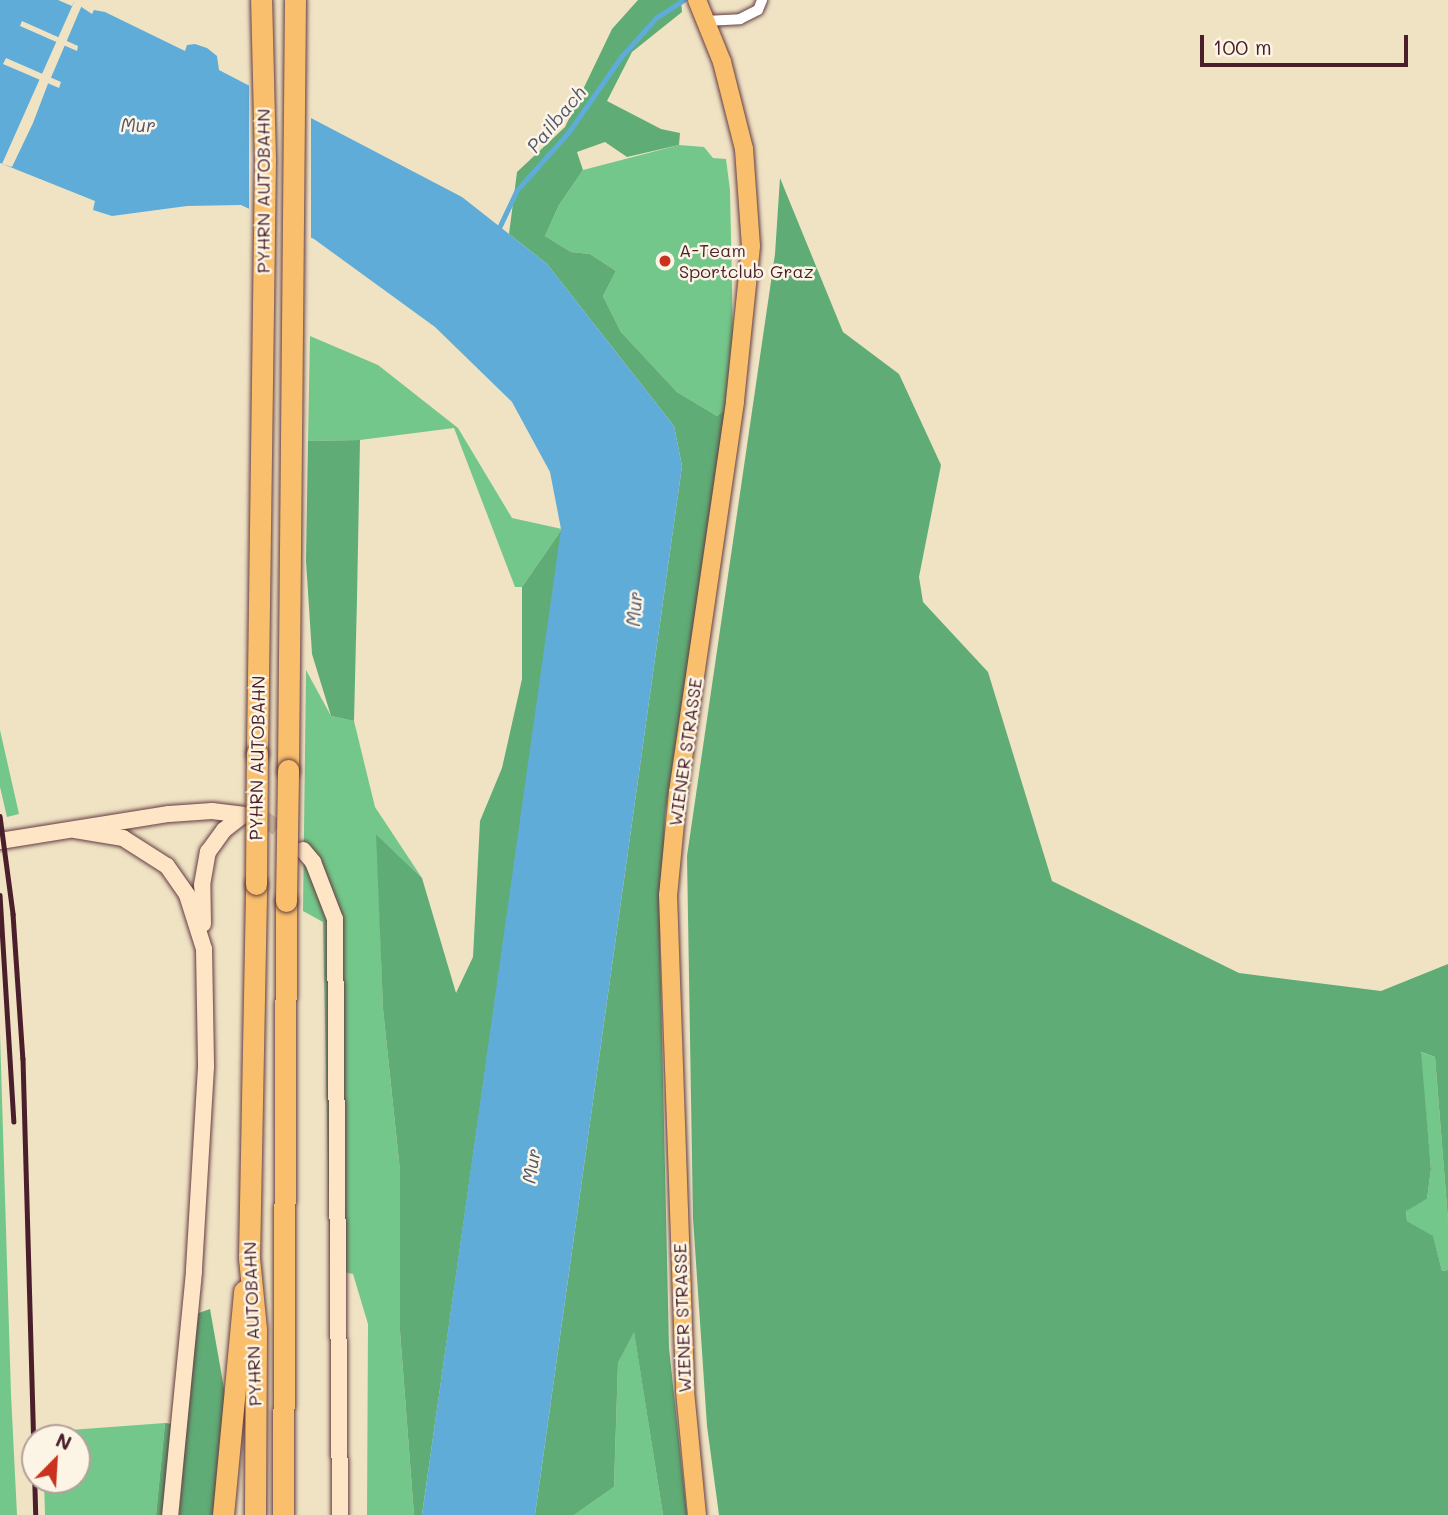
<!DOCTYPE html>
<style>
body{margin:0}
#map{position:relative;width:1448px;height:1515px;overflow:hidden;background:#f0e3c4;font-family:Mali,sans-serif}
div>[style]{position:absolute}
.green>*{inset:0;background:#74c78a}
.forest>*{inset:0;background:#5fac76}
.water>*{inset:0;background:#5facd8}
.pier>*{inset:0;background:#f0e3c4}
.stream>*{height:4.5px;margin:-2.25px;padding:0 2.25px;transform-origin:2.25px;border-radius:2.25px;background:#5facd8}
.secondary-tunnel>*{height:16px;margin-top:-8px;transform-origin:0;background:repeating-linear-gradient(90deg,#cfbca5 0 16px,transparent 0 24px)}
.roads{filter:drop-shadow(0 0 2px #633c42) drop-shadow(0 0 2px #633c42)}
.street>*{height:10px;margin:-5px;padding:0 5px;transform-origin:5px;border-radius:5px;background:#fff}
.secondary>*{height:16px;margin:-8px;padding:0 8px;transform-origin:8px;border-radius:8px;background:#fde5c5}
.primary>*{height:18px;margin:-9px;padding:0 9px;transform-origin:9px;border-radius:9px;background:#f9bf6d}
.highway>*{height:21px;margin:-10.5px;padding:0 10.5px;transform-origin:10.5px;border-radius:10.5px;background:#f9bf6d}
.rail>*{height:4.5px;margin:-2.25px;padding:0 2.25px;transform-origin:2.25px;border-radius:2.25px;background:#4a1f2b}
.bridges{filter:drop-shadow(0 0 2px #633c42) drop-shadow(0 0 2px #633c42)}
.highway-bridge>*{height:21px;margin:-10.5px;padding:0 10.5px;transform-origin:10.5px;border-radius:10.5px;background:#f9bf6d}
.dots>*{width:19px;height:19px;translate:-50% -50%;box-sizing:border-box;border:4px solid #fcf5e5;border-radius:50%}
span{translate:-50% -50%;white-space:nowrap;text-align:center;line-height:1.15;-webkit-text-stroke:5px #fcf5e5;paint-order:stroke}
.street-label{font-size:18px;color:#4a1f2b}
.poi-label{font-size:18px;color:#4a1f2b}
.left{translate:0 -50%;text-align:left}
.water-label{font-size:19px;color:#525770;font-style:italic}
.north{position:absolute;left:21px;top:1424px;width:70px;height:70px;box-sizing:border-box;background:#fcf5e5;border:2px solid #b59f9b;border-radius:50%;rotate:24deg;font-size:19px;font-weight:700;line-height:28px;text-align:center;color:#4a1f2b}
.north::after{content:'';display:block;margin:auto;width:24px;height:32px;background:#c8321e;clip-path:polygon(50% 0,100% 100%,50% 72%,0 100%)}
.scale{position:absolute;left:1200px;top:35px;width:208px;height:32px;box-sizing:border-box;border:4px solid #4a1f2b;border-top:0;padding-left:9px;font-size:21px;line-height:24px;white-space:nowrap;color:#4a1f2b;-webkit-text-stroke:5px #fcf5e5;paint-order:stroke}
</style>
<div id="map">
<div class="green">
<i style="clip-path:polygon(679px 145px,704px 147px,713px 158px,726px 159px,730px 190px,733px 335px,726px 409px,717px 416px,677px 392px,621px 332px,603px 296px,616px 271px,590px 254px,571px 252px,545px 236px,559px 205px,583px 170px)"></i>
<i style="clip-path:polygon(310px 336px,378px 365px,458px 428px,512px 518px,562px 529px,522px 587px,515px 587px,454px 428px,360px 440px,308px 441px)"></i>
<i style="clip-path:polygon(306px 670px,331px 716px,354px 721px,375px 807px,422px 878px,377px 835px,383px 1009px,400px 1171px,400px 1331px,414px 1515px,367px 1515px,368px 1324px,353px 1274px,330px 1269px,323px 922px,303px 911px)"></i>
<i style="clip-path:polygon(0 730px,19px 814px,7px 817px,0 787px)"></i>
<i style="clip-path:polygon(0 1033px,11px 1394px,17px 1515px,0 1515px)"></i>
<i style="clip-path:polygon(1420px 1052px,1435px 1057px,1448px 1220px,1448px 1270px,1442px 1271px,1433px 1237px,1407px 1221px,1406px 1210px,1427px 1199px,1431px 1169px)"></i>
<i style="clip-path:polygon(634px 1331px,663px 1515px,574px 1515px,614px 1487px,618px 1363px)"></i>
<i style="clip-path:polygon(165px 1423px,156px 1515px,45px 1515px,44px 1480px,77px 1480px,77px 1438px,43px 1438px,43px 1432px)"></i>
</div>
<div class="forest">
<i style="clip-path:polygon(638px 0,681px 0,682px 12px,632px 52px,607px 101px,661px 129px,680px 133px,679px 145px,627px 157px,605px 142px,577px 152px,583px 170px,559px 205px,545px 236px,571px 252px,590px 254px,616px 271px,603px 296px,621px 332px,677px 392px,717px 416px,726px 409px,665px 815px,660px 944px,669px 1348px,687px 1515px,663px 1515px,634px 1332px,618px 1363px,614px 1487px,574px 1515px,535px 1515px,682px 466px,674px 426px,547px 264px,509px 234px,517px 172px,565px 127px,612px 29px)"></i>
<i style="clip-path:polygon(780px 178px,843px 332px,899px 374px,941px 465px,919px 577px,923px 602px,988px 672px,1052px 881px,1239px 973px,1381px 991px,1448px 964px,1448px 1220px,1435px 1057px,1421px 1052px,1431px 1169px,1427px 1199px,1406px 1211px,1407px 1221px,1433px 1236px,1442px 1271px,1448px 1270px,1448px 1515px,719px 1515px,707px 1426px,693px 1218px,687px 856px,775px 254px)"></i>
<i style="clip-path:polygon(360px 440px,357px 598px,354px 721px,331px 716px,312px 654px,306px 561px,308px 441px)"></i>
<i style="clip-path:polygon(562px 529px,422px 1515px,414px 1515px,400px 1331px,400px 1171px,383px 1009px,376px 834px,422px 878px,456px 993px,473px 957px,480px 821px,502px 768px,522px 679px,522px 587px)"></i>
<i style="clip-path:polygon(210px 1309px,225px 1394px,213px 1515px,179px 1515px,196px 1314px)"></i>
<i style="clip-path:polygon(165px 1423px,173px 1424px,167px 1515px,156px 1515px)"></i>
</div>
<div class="water">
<i style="clip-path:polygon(evenodd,0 0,58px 0,72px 6px,74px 2px,92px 14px,94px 10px,105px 12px,185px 51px,187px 45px,195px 44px,207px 48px,217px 56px,219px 70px,462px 197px,547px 264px,674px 426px,682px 466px,535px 1515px,422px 1515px,561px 529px,550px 472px,512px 402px,435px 327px,314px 239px,241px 205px,187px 206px,112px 216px,93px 210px,95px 201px,0 163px,0 0,22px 21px,78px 46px,77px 51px,20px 26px,22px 21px,0 0,6px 58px,61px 82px,59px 88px,3px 64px,6px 58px)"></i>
</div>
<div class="pier">
<i style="clip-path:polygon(74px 2px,82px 5px,50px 80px,43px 78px,49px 81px,33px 123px,12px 167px,2px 164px)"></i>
<i style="clip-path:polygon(249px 82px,311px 114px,311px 241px,249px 213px)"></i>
</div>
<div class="stream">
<i style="left:498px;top:230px;width:44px;rotate:-64.6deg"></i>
<i style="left:517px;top:190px;width:76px;rotate:-48.2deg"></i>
<i style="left:568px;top:133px;width:93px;rotate:-55.1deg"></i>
<i style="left:621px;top:57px;width:52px;rotate:-48.1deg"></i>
<i style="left:656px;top:18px;width:33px;rotate:-33deg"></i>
</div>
<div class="secondary-tunnel">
<i style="left:247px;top:816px;width:17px;rotate:10deg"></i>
<i style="left:264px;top:819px;width:34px;rotate:34deg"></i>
</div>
<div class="roads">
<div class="street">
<i style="left:705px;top:21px;width:35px;rotate:-3deg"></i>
<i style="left:740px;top:19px;width:20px;rotate:-27deg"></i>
<i style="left:758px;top:10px;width:11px;rotate:-68deg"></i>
</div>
<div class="secondary">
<i style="left:75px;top:830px;width:49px;rotate:9.5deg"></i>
<i style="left:123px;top:838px;width:52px;rotate:32.5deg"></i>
<i style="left:167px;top:866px;width:35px;rotate:55deg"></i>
<i style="left:187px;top:895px;width:57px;rotate:72.5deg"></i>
<i style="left:204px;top:949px;width:118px;rotate:89deg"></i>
<i style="left:206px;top:1067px;width:205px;rotate:93.4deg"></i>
<i style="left:194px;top:1272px;width:244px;rotate:95.6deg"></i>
<i style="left:0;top:841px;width:171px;rotate:-9.1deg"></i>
<i style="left:169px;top:814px;width:43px;rotate:-4deg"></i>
<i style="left:212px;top:811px;width:31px;rotate:7deg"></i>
<i style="left:303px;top:850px;width:16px;rotate:50deg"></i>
<i style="left:313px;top:862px;width:61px;rotate:68.9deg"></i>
<i style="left:335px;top:919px;width:596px;rotate:89.52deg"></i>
<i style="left:203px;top:924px;width:39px;rotate:-91deg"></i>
<i style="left:202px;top:885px;width:34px;rotate:-80deg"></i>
<i style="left:208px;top:852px;width:27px;rotate:-54deg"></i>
<i style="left:224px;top:830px;width:24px;rotate:-38deg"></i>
</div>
<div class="primary">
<i style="left:697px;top:0;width:67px;rotate:68deg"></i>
<i style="left:722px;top:62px;width:90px;rotate:75.8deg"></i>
<i style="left:744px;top:149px;width:97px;rotate:85.9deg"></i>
<i style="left:751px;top:246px;width:157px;rotate:95.9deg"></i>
<i style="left:735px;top:402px;width:394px;rotate:98.3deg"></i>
<i style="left:678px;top:792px;width:103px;rotate:95.5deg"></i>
<i style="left:668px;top:895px;width:496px;rotate:88deg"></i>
<i style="left:685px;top:1391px;width:125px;rotate:84.5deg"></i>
</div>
<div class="highway">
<i style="left:257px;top:753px;width:593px;rotate:-89.23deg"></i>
<i style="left:265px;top:160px;width:160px;rotate:-91.4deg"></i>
<i style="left:288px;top:770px;width:770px;rotate:-89.48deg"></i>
<i style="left:223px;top:1515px;width:225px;rotate:-84.6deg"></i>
<i style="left:255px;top:1515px;width:186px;rotate:-89.7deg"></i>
<i style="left:256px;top:1329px;width:71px;rotate:-95.6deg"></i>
<i style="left:249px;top:1258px;width:374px;rotate:-88.9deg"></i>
<i style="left:283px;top:1515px;width:614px;rotate:-89.72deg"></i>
</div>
</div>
<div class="rail">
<i style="left:0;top:816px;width:99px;rotate:82.4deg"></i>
<i style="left:13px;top:914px;width:145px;rotate:86.1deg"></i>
<i style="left:23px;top:1059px;width:456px;rotate:88.4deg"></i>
<i style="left:0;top:895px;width:227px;rotate:86.5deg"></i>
</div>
<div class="bridges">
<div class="highway-bridge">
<i style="left:256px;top:884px;width:131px;rotate:-89.6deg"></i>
<i style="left:286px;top:901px;width:131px;rotate:-89.1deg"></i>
</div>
</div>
<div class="dots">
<i style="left:665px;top:261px;background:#c8321e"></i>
</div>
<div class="street-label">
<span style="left:263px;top:191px;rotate:-90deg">PYHRN AUTOBAHN</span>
<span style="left:685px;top:752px;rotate:-82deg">WIENER STRASSE</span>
<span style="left:257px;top:758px;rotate:-89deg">PYHRN AUTOBAHN</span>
<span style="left:682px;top:1318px;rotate:-92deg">WIENER STRASSE</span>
<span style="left:252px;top:1324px;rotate:-92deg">PYHRN AUTOBAHN</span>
</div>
<div class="poi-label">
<span class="left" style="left:679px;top:261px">A-Team<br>Sportclub Graz</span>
</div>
<div class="water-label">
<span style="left:556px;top:119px;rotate:-50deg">Pailbach</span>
<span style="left:138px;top:125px">Mur</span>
<span style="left:634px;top:609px;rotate:-86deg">Mur</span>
<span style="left:531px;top:1166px;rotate:-81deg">Mur</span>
</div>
<div class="north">N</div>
<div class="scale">100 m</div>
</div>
